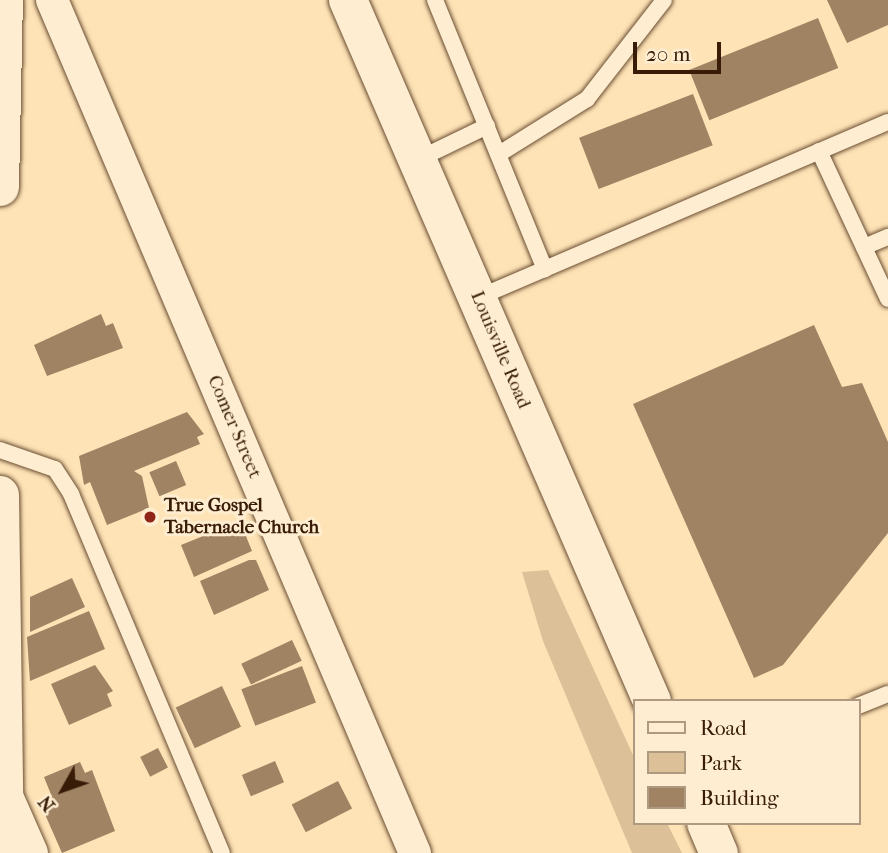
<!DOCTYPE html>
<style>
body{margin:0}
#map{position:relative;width:888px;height:853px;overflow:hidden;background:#fee3b6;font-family:"IM FELL French Canon",serif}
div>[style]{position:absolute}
.green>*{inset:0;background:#dcc198}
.building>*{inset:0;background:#9f8362;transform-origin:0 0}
.roads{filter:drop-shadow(0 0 2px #6a4e33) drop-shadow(0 0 2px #6a4e33)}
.lane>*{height:16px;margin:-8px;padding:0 8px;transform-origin:8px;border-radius:8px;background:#feedd0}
.street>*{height:32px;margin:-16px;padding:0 16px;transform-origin:16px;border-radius:16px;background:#feedd0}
.secondary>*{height:38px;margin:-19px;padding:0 19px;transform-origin:19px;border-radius:19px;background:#feedd0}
.dots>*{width:19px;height:19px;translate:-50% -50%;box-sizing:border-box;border:4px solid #feedd0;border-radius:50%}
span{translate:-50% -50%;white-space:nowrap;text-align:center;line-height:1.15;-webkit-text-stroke:6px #feedd0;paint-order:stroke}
.street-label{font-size:19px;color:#381c07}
.poi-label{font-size:19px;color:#381c07;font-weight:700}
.left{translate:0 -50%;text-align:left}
.legend{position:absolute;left:633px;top:699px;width:228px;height:126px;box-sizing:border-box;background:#feedd0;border:2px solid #af9980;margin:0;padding:9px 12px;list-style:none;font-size:21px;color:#381c07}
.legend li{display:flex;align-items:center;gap:14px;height:35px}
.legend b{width:35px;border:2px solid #af9980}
.north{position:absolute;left:28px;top:755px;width:70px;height:70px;-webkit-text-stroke:5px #feedd0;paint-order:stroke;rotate:230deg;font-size:19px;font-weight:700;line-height:28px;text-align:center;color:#381c07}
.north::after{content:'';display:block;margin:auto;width:24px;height:32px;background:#381c07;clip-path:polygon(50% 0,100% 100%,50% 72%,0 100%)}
.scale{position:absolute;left:633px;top:42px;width:88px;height:32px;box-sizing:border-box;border:4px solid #381c07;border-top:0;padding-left:9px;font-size:21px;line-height:24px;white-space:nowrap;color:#381c07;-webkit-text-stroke:5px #feedd0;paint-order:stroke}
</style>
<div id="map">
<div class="green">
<i style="clip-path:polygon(548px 570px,634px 757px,634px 823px,667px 823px,682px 853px,632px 853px,543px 641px,522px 572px)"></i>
</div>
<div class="building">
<i style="clip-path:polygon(827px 0,888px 0,888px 25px,847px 43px)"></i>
<i style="left:818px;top:18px;width:54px;height:139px;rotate:68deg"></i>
<i style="left:693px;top:94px;width:55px;height:122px;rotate:69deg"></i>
<i style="clip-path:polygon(101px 314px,106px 326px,113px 323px,123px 348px,47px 376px,34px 345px)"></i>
<i style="clip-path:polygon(814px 325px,842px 387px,862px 383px,888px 442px,888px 533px,783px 665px,754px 678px,633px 404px)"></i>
<i style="clip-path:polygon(187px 412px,204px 434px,197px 437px,200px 444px,134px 471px,142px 476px,149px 508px,107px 525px,90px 482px,84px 485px,79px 456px)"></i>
<i style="left:176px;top:461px;width:26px;height:29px;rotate:67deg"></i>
<i style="clip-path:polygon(233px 524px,241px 524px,252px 551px,194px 577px,181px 545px)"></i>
<i style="clip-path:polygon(249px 560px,256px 560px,269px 590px,214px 615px,200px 581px)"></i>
<i style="clip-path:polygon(72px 578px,85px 607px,30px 632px,30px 597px)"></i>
<i style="clip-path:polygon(89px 611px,105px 649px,30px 681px,27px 637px)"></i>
<i style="left:292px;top:640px;width:23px;height:56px;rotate:65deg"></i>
<i style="clip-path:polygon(95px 665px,113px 691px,107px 694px,112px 706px,69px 725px,51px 684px)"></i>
<i style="left:302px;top:666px;width:39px;height:65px;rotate:69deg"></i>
<i style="left:222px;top:686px;width:45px;height:51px;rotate:65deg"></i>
<i style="left:158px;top:748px;width:22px;height:20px;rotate:63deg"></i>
<i style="left:275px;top:761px;width:23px;height:36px;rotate:67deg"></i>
<i style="clip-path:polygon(80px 762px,85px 773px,92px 770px,115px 831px,62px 853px,40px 803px,52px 797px,44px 777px)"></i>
<i style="left:338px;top:781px;width:31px;height:52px;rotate:63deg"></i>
</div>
<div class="roads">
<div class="lane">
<i style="left:435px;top:0;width:291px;rotate:67.8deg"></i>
<i style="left:819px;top:151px;width:163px;rotate:65deg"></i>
<i style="left:499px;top:154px;width:104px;rotate:-32deg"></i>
<i style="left:587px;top:99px;width:125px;rotate:-52.1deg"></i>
<i style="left:417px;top:160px;width:78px;rotate:-25.9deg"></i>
<i style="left:864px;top:247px;width:26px;rotate:-23deg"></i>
<i style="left:477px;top:298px;width:447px;rotate:-23.2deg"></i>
<i style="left:0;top:450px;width:58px;rotate:19.1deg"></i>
<i style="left:55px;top:469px;width:30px;rotate:57deg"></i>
<i style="left:71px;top:494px;width:389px;rotate:67.2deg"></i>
<i style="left:858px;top:706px;width:32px;rotate:-22deg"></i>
</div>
<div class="street">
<i style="left:52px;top:0;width:927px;rotate:66.95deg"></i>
<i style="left:7px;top:796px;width:62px;rotate:66.3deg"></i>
</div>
<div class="secondary">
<i style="left:348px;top:0;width:764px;rotate:66.56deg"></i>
<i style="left:0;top:187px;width:187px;rotate:-88.8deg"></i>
<i style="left:0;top:495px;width:358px;rotate:89.2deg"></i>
<i style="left:706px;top:823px;width:33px;rotate:67deg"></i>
</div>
</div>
<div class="dots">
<i style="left:150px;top:517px;background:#8f2418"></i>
</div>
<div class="street-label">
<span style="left:500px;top:350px;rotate:67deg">Louisville Road</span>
<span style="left:234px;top:427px;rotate:67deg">Comer Street</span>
</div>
<div class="poi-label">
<span class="left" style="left:164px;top:517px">True Gospel<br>Tabernacle Church</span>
</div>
<ul class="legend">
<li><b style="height:9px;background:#feedd0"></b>Road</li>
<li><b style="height:19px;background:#dcc198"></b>Park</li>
<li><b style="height:19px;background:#9f8362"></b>Building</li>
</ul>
<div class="north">N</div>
<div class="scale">20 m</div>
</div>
